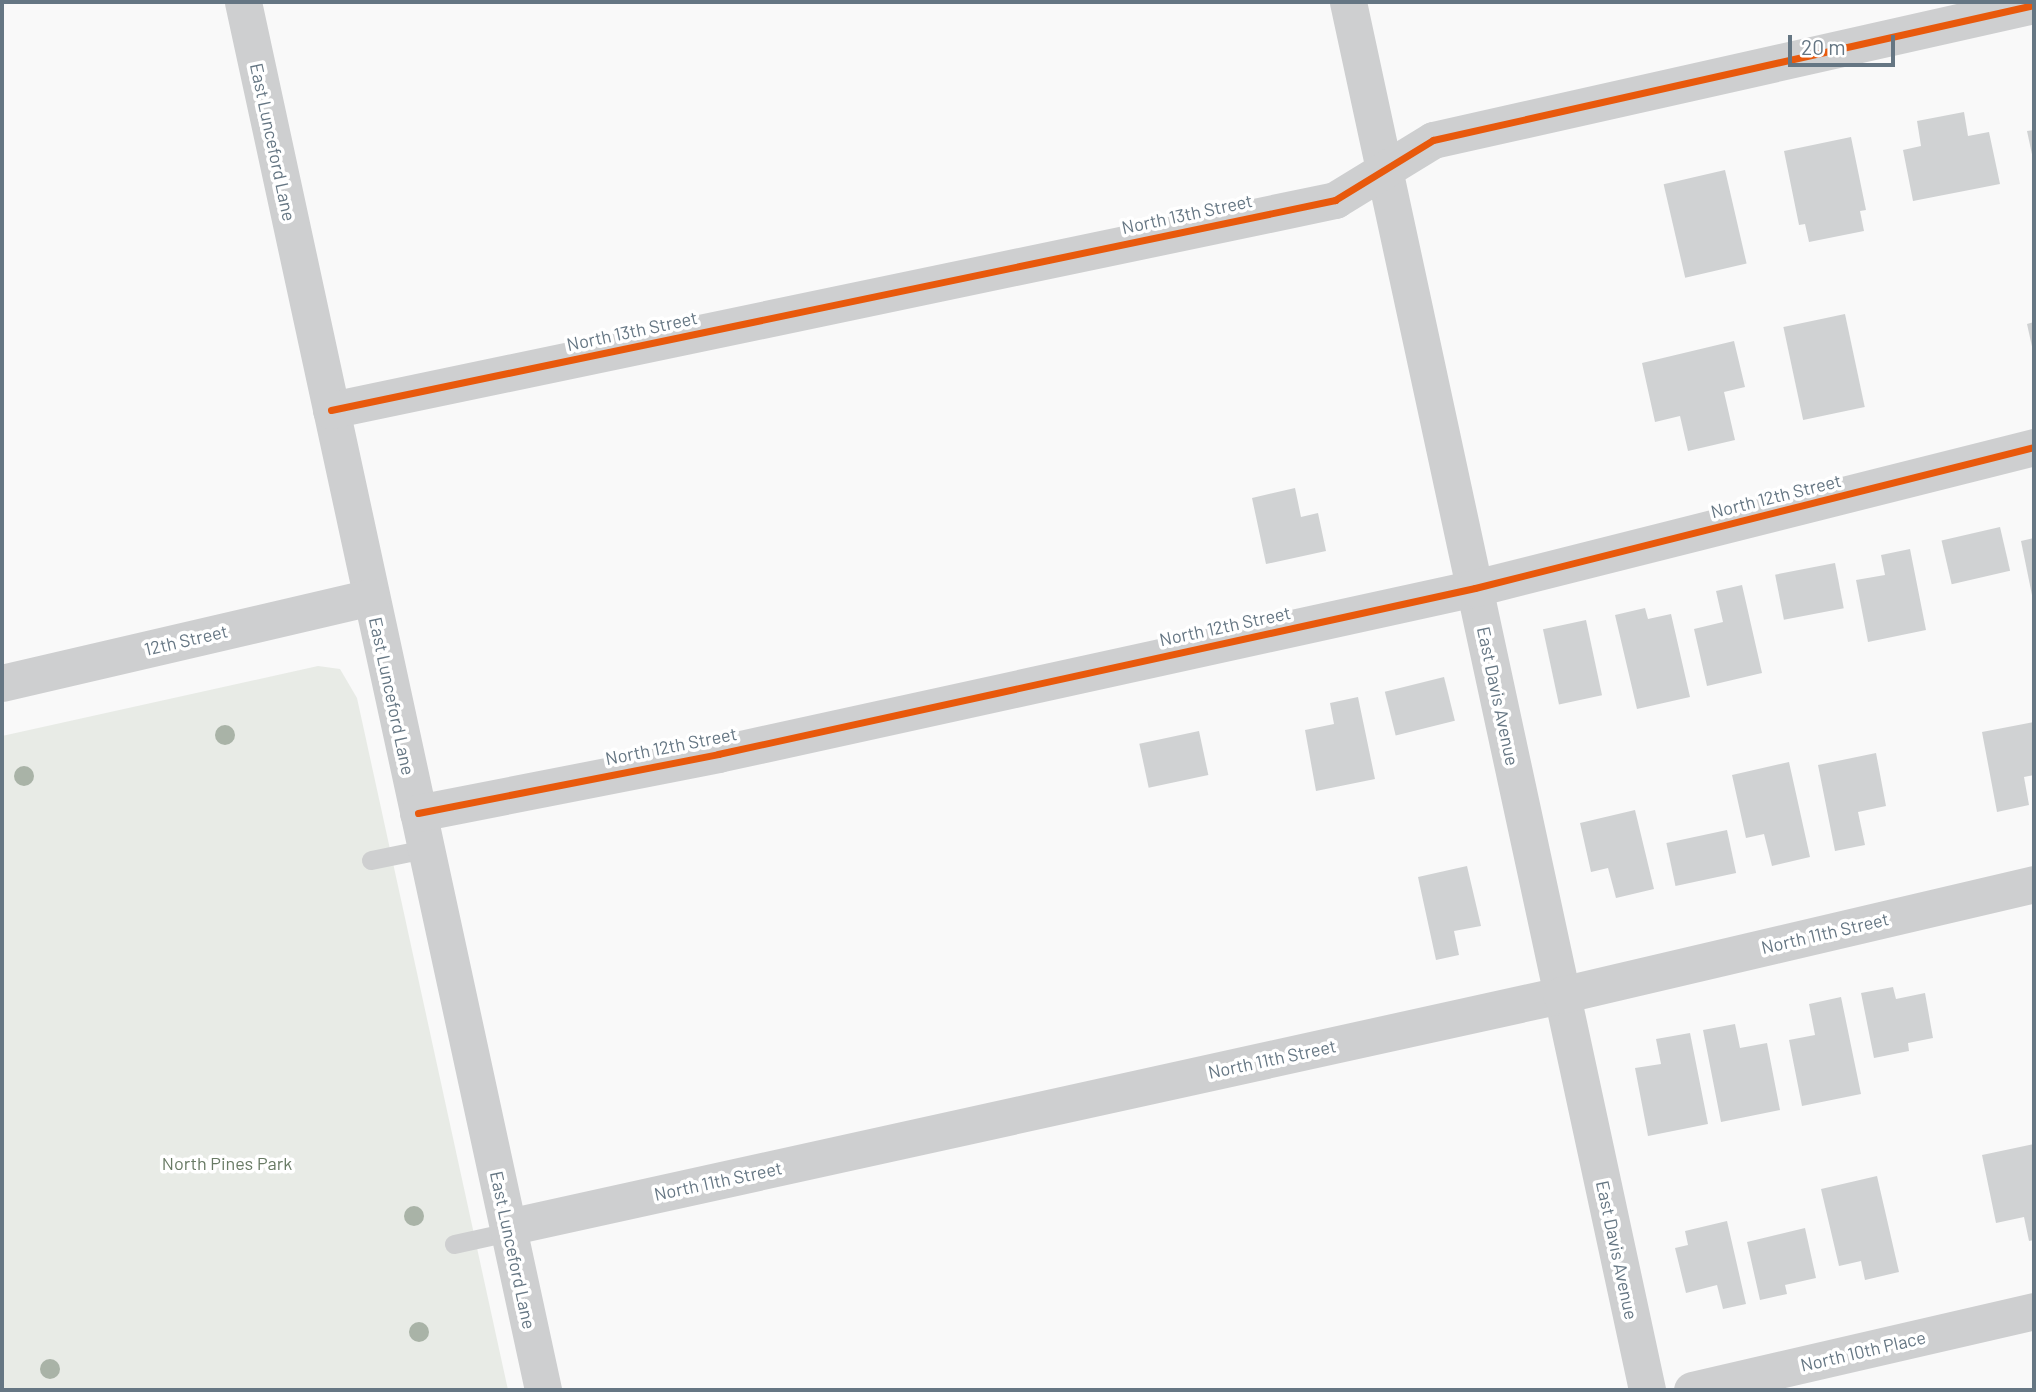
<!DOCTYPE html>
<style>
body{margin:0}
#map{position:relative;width:2036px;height:1392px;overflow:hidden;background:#f9f9f9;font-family:Barlow,sans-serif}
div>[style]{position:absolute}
.green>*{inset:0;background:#e8ebe6}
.building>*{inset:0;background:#d0d2d3;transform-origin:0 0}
.service>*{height:19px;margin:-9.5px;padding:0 9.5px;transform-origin:9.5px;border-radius:9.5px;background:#cecfd0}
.minor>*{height:37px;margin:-18.5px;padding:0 18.5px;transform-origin:18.5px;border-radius:18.5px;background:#cecfd0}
.cycleway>*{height:7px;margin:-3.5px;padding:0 3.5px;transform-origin:3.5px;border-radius:3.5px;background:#e8590c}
.trees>*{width:20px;height:20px;margin:-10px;border-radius:50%;background:#a9b3a7}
span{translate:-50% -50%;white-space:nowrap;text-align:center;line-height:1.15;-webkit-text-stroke:7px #fff;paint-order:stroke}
.street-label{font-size:18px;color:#657683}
.park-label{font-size:18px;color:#687a64}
.frame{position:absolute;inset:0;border:4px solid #657683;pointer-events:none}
.scale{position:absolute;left:1788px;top:35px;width:107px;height:32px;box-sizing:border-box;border:4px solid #657683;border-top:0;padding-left:9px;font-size:21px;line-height:24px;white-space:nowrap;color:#657683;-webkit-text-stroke:5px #fff;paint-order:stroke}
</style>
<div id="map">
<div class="green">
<i style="clip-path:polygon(318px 666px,340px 669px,357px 698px,508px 1390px,2px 1390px,2px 736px)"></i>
</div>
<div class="building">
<i style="clip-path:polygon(1964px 112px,1968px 136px,1989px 132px,2000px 184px,1913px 201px,1903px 150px,1921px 146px,1917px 121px)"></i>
<i style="clip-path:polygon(2034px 130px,2034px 159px,2033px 159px,2027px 131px)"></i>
<i style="clip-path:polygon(1851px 137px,1866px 210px,1860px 211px,1864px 231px,1809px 242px,1805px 224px,1799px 225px,1784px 151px)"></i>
<i style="left:1725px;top:170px;width:96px;height:63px;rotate:77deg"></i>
<i style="left:1845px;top:314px;width:95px;height:63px;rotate:78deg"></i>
<i style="clip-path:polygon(2034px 322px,2034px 351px,2033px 351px,2027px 324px)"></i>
<i style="clip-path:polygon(1734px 341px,1745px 387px,1724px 392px,1735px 440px,1688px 451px,1680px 416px,1655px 422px,1642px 363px)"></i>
<i style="clip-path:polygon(1295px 488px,1301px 517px,1318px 513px,1326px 551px,1266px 564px,1252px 498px)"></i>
<i style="left:2000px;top:527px;width:45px;height:60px;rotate:77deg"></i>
<i style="clip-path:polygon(2034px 538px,2034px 600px,2033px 600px,2021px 541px)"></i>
<i style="clip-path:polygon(1910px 549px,1926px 630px,1868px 642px,1856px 580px,1885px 575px,1881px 555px)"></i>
<i style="left:1835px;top:563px;width:46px;height:61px;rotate:79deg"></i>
<i style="clip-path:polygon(1742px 585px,1762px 673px,1707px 686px,1694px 629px,1723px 622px,1716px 591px)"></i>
<i style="clip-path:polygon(1645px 608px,1648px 619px,1671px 614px,1690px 697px,1637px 709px,1615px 615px)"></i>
<i style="left:1586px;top:620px;width:77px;height:44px;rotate:78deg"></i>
<i style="left:1444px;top:677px;width:45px;height:61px;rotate:76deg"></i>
<i style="clip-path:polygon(1358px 697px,1375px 779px,1316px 791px,1305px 730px,1334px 724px,1330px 703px)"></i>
<i style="clip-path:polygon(2034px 722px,2034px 775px,2024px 777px,2029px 805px,1997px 812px,1982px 732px)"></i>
<i style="left:1199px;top:731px;width:45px;height:61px;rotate:78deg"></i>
<i style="clip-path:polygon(1876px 753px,1886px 806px,1858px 812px,1865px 845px,1835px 851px,1818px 765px)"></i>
<i style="clip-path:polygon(1789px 762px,1810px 857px,1772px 866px,1764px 834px,1746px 838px,1732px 775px)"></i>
<i style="clip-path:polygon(1635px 810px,1654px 889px,1616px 898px,1608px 868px,1591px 872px,1580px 823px)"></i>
<i style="left:1727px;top:830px;width:44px;height:62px;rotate:78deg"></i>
<i style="clip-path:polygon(1467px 866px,1481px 926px,1454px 931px,1459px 955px,1436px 960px,1418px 877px)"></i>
<i style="clip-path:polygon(1893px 987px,1896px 999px,1925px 993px,1933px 1038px,1908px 1043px,1909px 1051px,1874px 1058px,1861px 993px)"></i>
<i style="clip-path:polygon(1841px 997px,1861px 1094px,1802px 1106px,1789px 1040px,1815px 1035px,1809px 1004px)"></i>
<i style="clip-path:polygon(1735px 1024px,1740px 1048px,1767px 1043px,1780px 1110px,1721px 1122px,1703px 1030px)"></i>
<i style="clip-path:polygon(1690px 1033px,1708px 1124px,1648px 1136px,1635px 1068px,1661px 1064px,1656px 1039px)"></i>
<i style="clip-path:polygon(2034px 1144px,2034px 1240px,2029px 1241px,2024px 1217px,1996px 1223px,1982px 1155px)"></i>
<i style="clip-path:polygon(1877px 1176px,1899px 1272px,1865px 1280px,1861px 1261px,1839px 1266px,1821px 1189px)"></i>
<i style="clip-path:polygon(1727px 1221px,1746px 1304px,1723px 1309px,1717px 1285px,1686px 1293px,1675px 1248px,1688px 1245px,1685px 1231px)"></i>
<i style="clip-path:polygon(1805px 1228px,1816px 1278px,1785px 1285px,1787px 1294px,1760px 1300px,1747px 1242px)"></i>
</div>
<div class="service">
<i style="left:371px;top:860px;width:55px;rotate:-11.5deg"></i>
<i style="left:454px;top:1244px;width:56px;rotate:-12.3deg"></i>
</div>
<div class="minor">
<i style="left:243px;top:2px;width:1420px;rotate:77.8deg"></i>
<i style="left:1348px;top:2px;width:1420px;rotate:77.84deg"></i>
<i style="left:331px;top:410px;width:1026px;rotate:-11.81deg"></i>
<i style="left:1335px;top:200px;width:115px;rotate:-31.5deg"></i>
<i style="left:1433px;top:140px;width:616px;rotate:-12.66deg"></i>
<i style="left:2px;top:683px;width:379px;rotate:-13.1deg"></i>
<i style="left:418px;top:813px;width:306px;rotate:-11.1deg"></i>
<i style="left:718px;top:754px;width:775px;rotate:-12.37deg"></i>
<i style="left:1475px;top:588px;width:577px;rotate:-14.16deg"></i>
<i style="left:508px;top:1227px;width:1078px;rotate:-12.43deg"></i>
<i style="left:1561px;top:995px;width:486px;rotate:-13.2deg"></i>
<i style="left:1692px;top:1390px;width:351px;rotate:-13deg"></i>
</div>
<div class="cycleway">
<i style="left:331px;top:410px;width:1026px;rotate:-11.81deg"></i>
<i style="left:1335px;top:200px;width:115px;rotate:-31.5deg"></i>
<i style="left:1433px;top:140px;width:616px;rotate:-12.66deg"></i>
<i style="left:418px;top:813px;width:306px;rotate:-11.1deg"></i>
<i style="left:718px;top:754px;width:775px;rotate:-12.37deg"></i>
<i style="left:1475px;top:588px;width:577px;rotate:-14.16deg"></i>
</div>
<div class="trees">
<i style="left:225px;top:735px"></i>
<i style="left:24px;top:776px"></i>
<i style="left:414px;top:1216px"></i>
<i style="left:419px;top:1332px"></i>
<i style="left:50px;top:1369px"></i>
</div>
<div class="street-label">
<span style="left:273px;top:142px;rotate:78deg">East Lunceford Lane</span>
<span style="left:1187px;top:214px;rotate:-12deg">North 13th Street</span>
<span style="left:632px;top:331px;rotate:-12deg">North 13th Street</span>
<span style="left:1776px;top:496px;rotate:-14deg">North 12th Street</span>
<span style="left:1225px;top:626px;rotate:-12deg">North 12th Street</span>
<span style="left:186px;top:640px;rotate:-13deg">12th Street</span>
<span style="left:392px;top:696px;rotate:78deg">East Lunceford Lane</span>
<span style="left:1498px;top:696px;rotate:78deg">East Davis Avenue</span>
<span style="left:671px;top:746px;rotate:-11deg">North 12th Street</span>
<span style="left:1825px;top:933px;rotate:-13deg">North 11th Street</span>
<span style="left:1272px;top:1059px;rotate:-12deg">North 11th Street</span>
<span style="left:718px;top:1181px;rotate:-12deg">North 11th Street</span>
<span style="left:513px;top:1250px;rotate:78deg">East Lunceford Lane</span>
<span style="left:1617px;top:1250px;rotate:78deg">East Davis Avenue</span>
<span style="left:1863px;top:1351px;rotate:-13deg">North 10th Place</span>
</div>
<div class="park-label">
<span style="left:227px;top:1163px">North Pines Park</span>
</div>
<div class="frame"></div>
<div class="scale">20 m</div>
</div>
